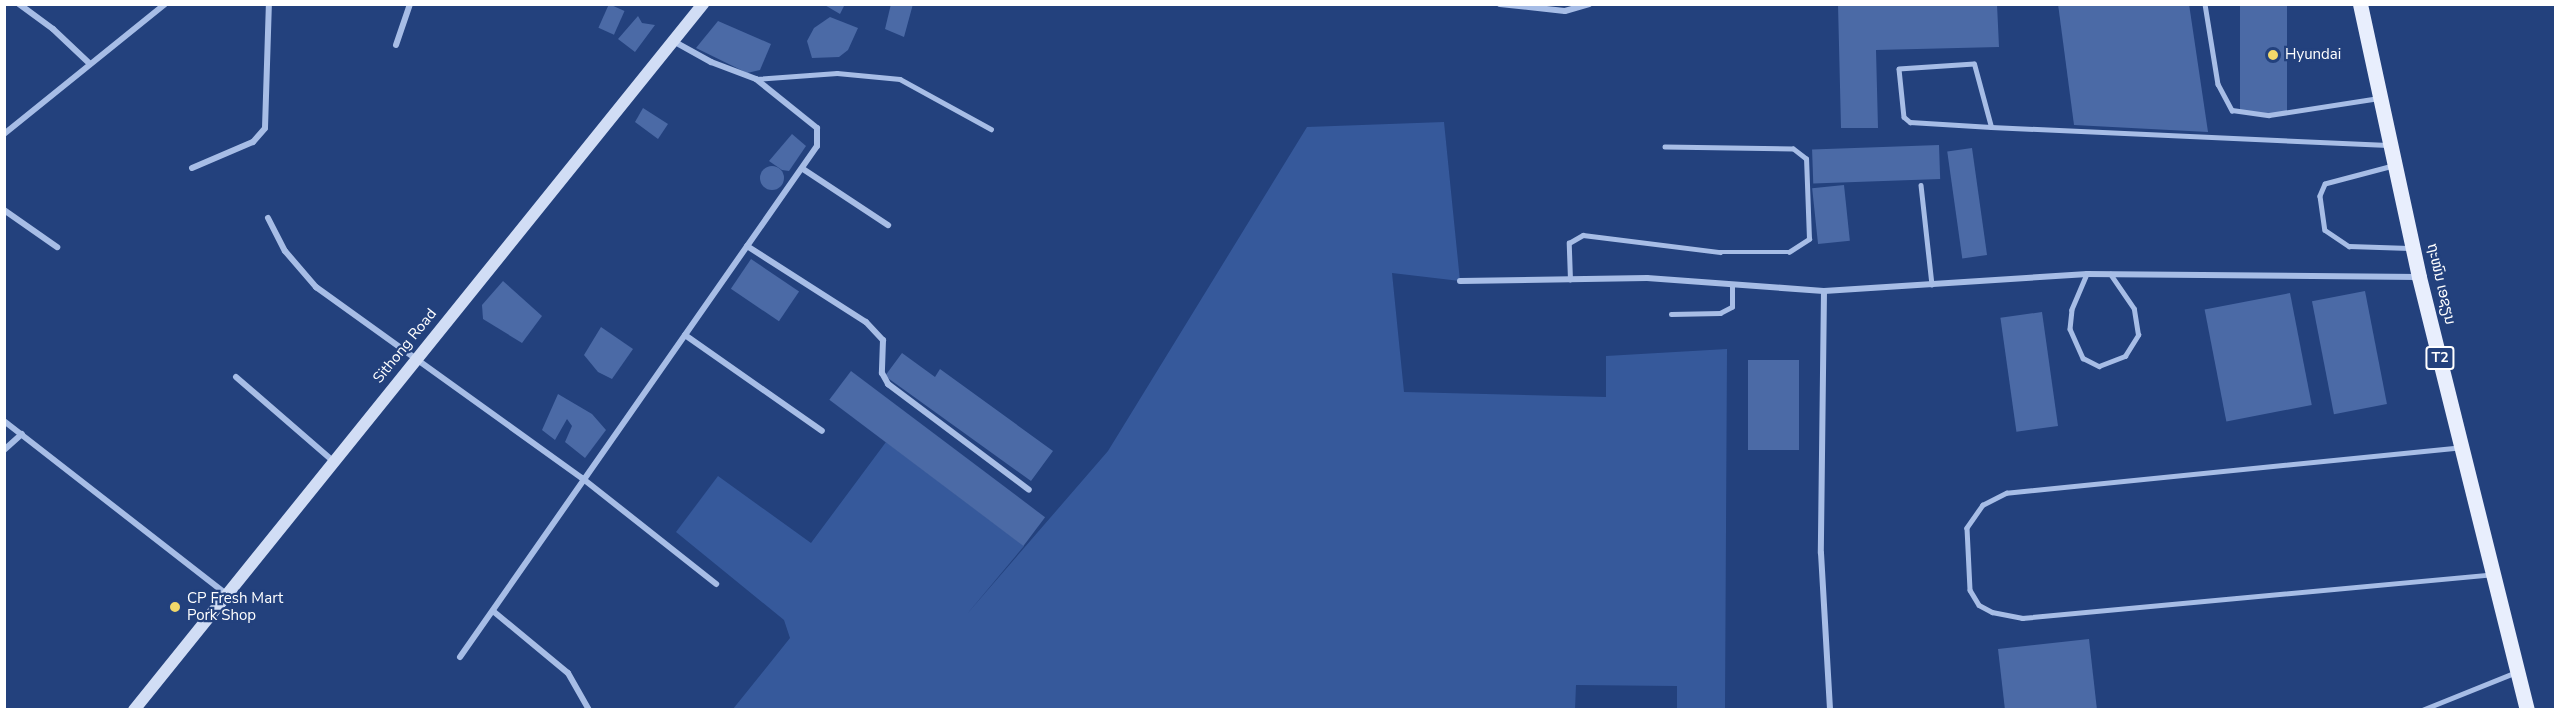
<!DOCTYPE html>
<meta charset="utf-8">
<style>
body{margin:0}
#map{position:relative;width:2560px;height:714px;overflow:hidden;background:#23417d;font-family:"Nunito Sans","Noto Sans Lao",sans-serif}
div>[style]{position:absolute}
.green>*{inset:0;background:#36599b}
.building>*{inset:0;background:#4b6aa6;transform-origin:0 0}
.round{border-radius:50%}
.lane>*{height:4.5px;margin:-2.25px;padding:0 2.25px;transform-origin:2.25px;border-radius:2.25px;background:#a7bde6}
.street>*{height:6px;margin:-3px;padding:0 3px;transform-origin:3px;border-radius:3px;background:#a7bde6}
.secondary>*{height:12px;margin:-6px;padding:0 6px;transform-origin:6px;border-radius:6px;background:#d1ddf5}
.primary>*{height:15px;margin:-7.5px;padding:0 7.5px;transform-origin:7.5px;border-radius:7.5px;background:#e8eefd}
.dots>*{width:16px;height:16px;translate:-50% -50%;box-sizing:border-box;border:3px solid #23417d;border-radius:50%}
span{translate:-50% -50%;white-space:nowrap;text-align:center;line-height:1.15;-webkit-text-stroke:4.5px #23417d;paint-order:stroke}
.shield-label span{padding:2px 4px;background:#23417d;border:2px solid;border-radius:4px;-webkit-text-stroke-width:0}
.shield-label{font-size:14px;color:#fff;font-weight:700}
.poi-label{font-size:15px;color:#fff}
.left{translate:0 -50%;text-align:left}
.street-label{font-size:15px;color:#fff}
.frame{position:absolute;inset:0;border:6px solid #fff;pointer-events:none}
</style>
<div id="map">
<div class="green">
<i style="clip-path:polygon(1444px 122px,1460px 281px,1392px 273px,1404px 392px,1606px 397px,1606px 356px,1727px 349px,1725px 709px,1677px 709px,1677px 686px,1576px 685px,1575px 710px,733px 709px,790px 638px,784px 620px,676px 532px,718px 476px,811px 543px,886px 442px,1024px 546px,967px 614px,1108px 451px,1307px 127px)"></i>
</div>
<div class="building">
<i style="left:609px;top:4px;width:17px;height:26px;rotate:24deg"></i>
<i style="clip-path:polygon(823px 4px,845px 4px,840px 14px)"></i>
<i style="clip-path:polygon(891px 4px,913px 4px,904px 37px,885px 29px)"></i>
<i style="clip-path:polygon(1838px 4px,1997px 4px,1999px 47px,1876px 50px,1878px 128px,1841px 128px)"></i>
<i style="clip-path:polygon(2058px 4px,2189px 4px,2208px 132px,2074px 125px)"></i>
<i style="left:2240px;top:4px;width:47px;height:109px"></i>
<i style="clip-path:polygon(638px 16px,642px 23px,655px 25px,635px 52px,618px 39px)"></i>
<i style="clip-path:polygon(830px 17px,858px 28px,848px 50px,839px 57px,812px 58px,807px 41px,814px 28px)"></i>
<i style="clip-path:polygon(718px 21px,771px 44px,760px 70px,747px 73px,696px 48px)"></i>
<i style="clip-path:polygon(643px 108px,668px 124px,658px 139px,635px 122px)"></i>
<i style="clip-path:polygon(792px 134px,806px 146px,789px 171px,782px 170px,769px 161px)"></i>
<i style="left:1939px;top:145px;width:34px;height:127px;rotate:88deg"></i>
<i style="left:1972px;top:148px;width:108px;height:25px;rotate:82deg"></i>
<i class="round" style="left:760px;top:166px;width:24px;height:24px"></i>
<i style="left:1844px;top:185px;width:56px;height:32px;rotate:84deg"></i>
<i style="left:751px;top:259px;width:58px;height:36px;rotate:34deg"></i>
<i style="clip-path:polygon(503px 281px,542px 316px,522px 343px,483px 319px,482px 305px)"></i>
<i style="left:2365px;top:291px;width:115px;height:54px;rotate:79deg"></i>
<i style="left:2290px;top:293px;width:114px;height:87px;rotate:79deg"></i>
<i style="left:2042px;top:312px;width:115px;height:42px;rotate:82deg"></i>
<i style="clip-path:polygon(601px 327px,633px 349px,612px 379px,598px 372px,584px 355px)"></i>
<i style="clip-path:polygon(902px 353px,935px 377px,940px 369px,1053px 451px,1031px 481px,885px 376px)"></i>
<i style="left:1748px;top:360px;width:51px;height:90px"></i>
<i style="left:851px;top:371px;width:243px;height:36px;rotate:37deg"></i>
<i style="clip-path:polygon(558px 394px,592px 414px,606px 430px,585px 458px,565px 442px,572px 426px,567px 419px,555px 440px,542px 430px)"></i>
<i style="clip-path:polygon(2089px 639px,2097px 710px,2005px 710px,1998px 649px)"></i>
</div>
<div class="lane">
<i style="left:2205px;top:4px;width:81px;rotate:80.8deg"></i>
<i style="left:2218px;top:84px;width:30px;rotate:62deg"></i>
<i style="left:2232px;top:110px;width:37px;rotate:8deg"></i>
<i style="left:2269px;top:115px;width:111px;rotate:-8.8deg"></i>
<i style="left:756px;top:79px;width:81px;rotate:-4.2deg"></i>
<i style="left:837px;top:73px;width:63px;rotate:5.4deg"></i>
<i style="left:900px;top:79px;width:104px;rotate:28.8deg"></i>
<i style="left:1991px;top:127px;width:65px;rotate:-105.1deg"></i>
<i style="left:1974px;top:64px;width:75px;rotate:176.2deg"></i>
<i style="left:1899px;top:69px;width:48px;rotate:84.1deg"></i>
<i style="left:1904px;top:117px;width:8px;rotate:40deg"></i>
<i style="left:1910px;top:122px;width:81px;rotate:3.5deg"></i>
<i style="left:1991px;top:127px;width:397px;rotate:2.6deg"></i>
<i style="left:2393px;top:166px;width:70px;rotate:165.2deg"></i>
<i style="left:2325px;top:184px;width:13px;rotate:113deg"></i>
<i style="left:2320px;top:196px;width:34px;rotate:82deg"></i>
<i style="left:2325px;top:230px;width:29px;rotate:34deg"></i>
<i style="left:2349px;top:246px;width:60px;rotate:1.9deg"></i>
<i style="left:1921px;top:185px;width:100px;rotate:83.7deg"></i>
<i style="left:2087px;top:274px;width:39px;rotate:113deg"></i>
<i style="left:2072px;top:310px;width:19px;rotate:96deg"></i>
<i style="left:2070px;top:329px;width:32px;rotate:66deg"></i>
<i style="left:2083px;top:358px;width:18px;rotate:27deg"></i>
<i style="left:2099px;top:366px;width:28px;rotate:-21deg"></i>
<i style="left:2125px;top:356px;width:25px;rotate:-58deg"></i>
<i style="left:2138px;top:335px;width:26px;rotate:-99deg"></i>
<i style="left:2134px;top:309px;width:42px;rotate:-124.4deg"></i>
<i style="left:1570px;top:280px;width:37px;rotate:-92deg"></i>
<i style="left:1569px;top:243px;width:16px;rotate:-30deg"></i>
<i style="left:1583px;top:235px;width:138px;rotate:7.1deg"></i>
<i style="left:1720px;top:252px;width:69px"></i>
<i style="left:1789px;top:252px;width:24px;rotate:-33deg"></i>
<i style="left:1809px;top:239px;width:80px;rotate:-92.1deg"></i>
<i style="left:1806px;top:159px;width:16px;rotate:-142deg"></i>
<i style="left:1793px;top:149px;width:128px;rotate:-179.1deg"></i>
<i style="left:1671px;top:314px;width:49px;rotate:-1.2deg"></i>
<i style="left:1720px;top:313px;width:13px;rotate:-27deg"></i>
<i style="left:1732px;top:307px;width:21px;rotate:-90deg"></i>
<i style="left:2459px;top:448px;width:454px;rotate:174.3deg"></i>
<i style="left:2007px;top:493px;width:27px;rotate:153deg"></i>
<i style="left:1983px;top:505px;width:28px;rotate:125deg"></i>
<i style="left:1967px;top:528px;width:62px;rotate:87.2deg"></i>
<i style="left:1970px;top:590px;width:17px;rotate:59deg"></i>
<i style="left:1979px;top:605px;width:15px;rotate:28deg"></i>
<i style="left:1992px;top:612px;width:31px;rotate:11deg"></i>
<i style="left:2022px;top:618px;width:469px;rotate:-5.3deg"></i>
<i style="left:2422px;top:710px;width:99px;rotate:-21.9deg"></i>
</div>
<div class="street">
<i style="left:19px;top:4px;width:42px;rotate:36.3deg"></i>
<i style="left:53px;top:29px;width:51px;rotate:43.4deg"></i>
<i style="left:1500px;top:4px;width:65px;rotate:6.1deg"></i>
<i style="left:1565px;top:11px;width:25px;rotate:-16deg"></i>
<i style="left:396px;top:45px;width:43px;rotate:-71.1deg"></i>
<i style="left:4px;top:134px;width:207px;rotate:-38.9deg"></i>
<i style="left:192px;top:168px;width:66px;rotate:-23.1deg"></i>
<i style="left:253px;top:142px;width:18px;rotate:-49deg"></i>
<i style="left:265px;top:128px;width:124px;rotate:-88.2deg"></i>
<i style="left:803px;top:169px;width:102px;rotate:33.4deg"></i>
<i style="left:4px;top:210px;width:65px;rotate:34.9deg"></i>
<i style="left:268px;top:218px;width:37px;rotate:63deg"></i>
<i style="left:285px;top:251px;width:48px;rotate:49.3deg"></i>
<i style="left:316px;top:287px;width:327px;rotate:35.7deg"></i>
<i style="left:582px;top:478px;width:171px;rotate:38.3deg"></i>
<i style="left:747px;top:246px;width:141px;rotate:32.6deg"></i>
<i style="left:866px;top:322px;width:25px;rotate:47deg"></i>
<i style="left:883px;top:340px;width:33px;rotate:92deg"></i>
<i style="left:882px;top:373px;width:13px;rotate:61deg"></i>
<i style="left:888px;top:384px;width:176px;rotate:36.9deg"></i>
<i style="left:1460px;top:281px;width:187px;rotate:-0.9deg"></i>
<i style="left:1647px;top:278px;width:177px;rotate:4.2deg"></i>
<i style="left:1824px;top:291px;width:264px;rotate:-3.7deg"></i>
<i style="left:2087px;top:274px;width:332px;rotate:0.5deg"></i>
<i style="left:1824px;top:291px;width:262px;rotate:90.7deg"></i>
<i style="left:1821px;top:553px;width:157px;rotate:86.7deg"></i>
<i style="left:685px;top:335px;width:167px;rotate:35deg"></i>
<i style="left:236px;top:377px;width:128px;rotate:40.9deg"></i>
<i style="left:4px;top:421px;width:281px;rotate:37.9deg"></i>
<i style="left:4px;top:450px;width:24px;rotate:-42deg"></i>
<i style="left:493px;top:611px;width:97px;rotate:39.6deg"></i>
<i style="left:568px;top:673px;width:43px;rotate:60.4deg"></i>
<i style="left:460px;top:657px;width:623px;rotate:-55.06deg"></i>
<i style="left:817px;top:146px;width:18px;rotate:-90deg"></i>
<i style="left:817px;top:128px;width:78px;rotate:-141.2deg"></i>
<i style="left:756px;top:79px;width:48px;rotate:-159.3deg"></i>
<i style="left:711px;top:62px;width:43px;rotate:-151.1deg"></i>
</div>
<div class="secondary">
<i style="left:134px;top:710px;width:907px;rotate:-51.13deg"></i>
</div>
<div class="primary">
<i style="left:2360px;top:4px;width:279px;rotate:77.8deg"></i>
<i style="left:2419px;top:277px;width:446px;rotate:76deg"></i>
</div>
<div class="dots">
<i style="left:2273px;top:55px;background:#f1d86a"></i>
<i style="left:175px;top:607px;background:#f1d86a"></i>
</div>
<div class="shield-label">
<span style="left:2440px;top:358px">T2</span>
</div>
<div class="poi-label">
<span class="left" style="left:2285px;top:55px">Hyundai</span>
<span class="left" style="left:187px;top:607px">CP Fresh Mart<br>Pork Shop</span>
</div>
<div class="street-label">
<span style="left:2441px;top:284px;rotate:77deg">ຖະໜົນ ເອຊຽນ</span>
<span style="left:405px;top:346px;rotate:-51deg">Sithong Road</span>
</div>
<div class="frame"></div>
</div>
